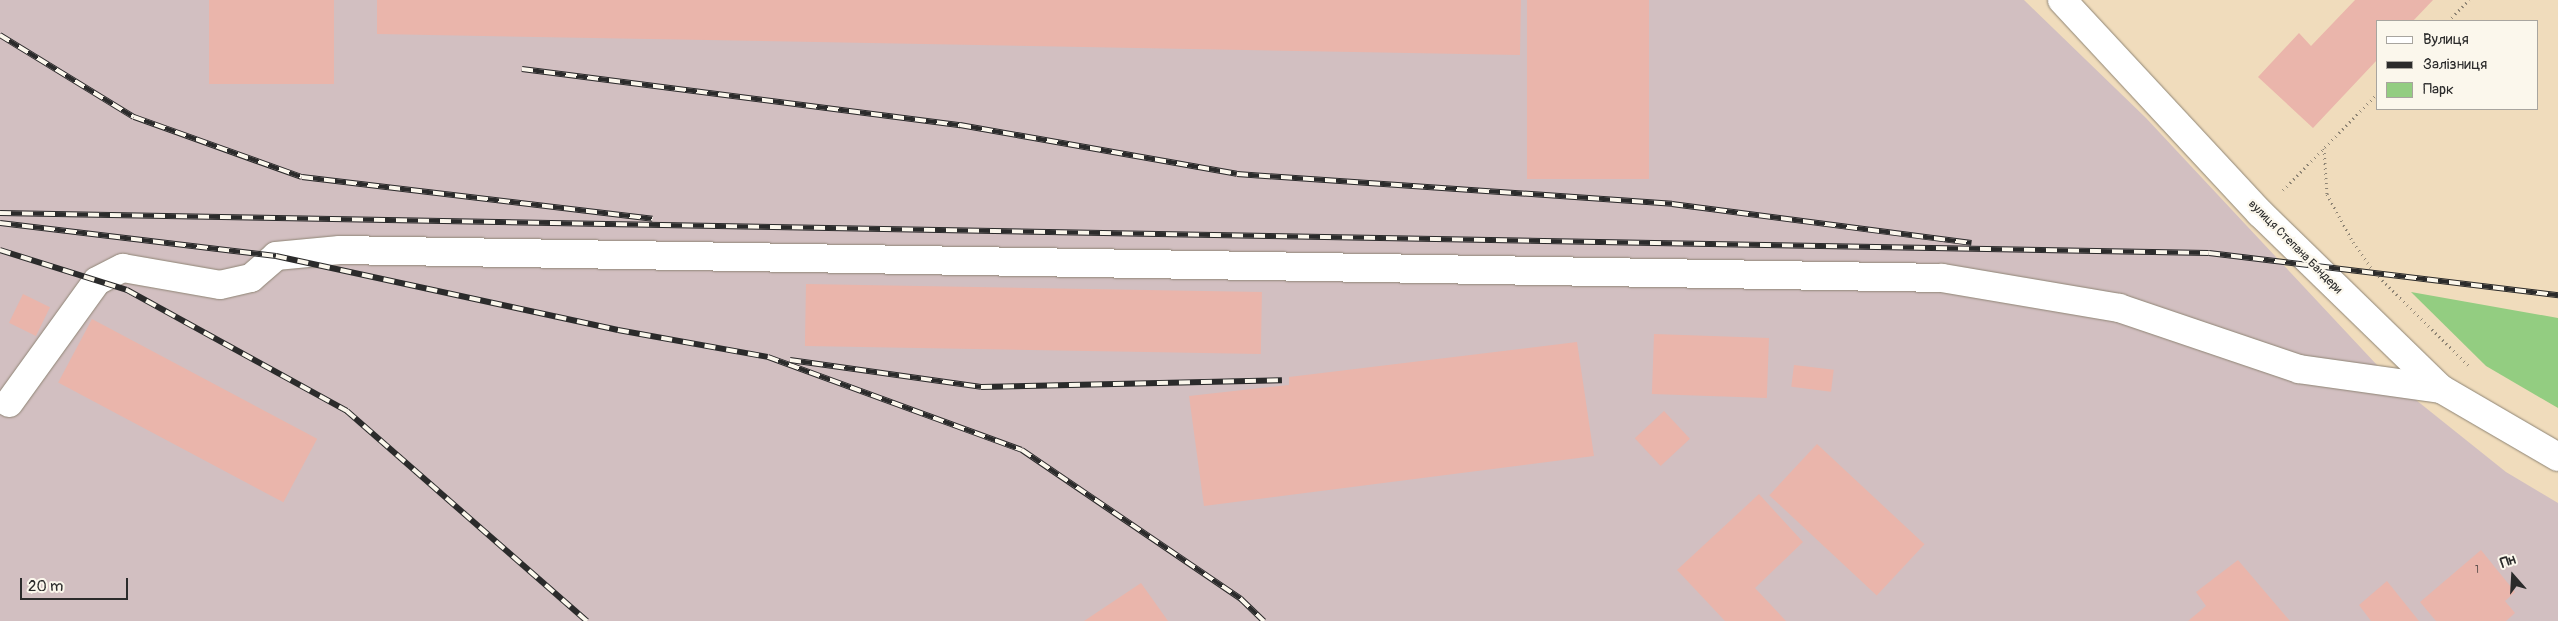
<!DOCTYPE html>
<meta charset="utf-8">
<style>
body{margin:0}
#map{position:relative;width:2558px;height:621px;overflow:hidden;background:#f0dcbc;font-family:Pangolin,sans-serif}
div>[style]{position:absolute}
.industrial>*{inset:0;background:#d2bfc1}
.green>*{inset:0;background:#93cd81}
.building>*{inset:0;background:#eab5ab;transform-origin:0 0}
.path>*{height:3px;margin-top:-1.5px;transform-origin:0;background:repeating-linear-gradient(90deg,#8e8474 0 1px,transparent 0 5px)}
.roads{filter:drop-shadow(0 0 1px #8e8474) drop-shadow(0 0 1px #8e8474)}
.minor>*{height:28px;margin:-14px;padding:0 14px;transform-origin:14px;border-radius:14px;background:#fff}
.rail>*{height:5.5px;margin-top:-2.75px;transform-origin:0;background:repeating-linear-gradient(90deg,#fbf7ec 0 11px,#2b2b2b 0 22px);box-sizing:border-box;border-block:1px solid #2b2b2b}
span{translate:-50% -50%;white-space:nowrap;text-align:center;line-height:1.15;-webkit-text-stroke:4.5px #fbf7ec;paint-order:stroke}
.number-label{font-size:10px;color:#5b4e4b}
.number-label span{-webkit-text-stroke-width:0}
.street-label{font-size:12px;color:#2b2b2b}
.legend{position:absolute;left:2376px;top:20px;width:162px;height:90px;box-sizing:border-box;background:#fbf7ec;border:1px solid #a8a59f;margin:0;padding:6px 9px;list-style:none;font-size:15px;color:#2b2b2b}
.legend li{display:flex;align-items:center;gap:10px;height:25px}
.legend b{width:25px;border:1px solid #a8a59f}
.north{position:absolute;left:2488px;top:551px;width:50px;height:50px;-webkit-text-stroke:4px #fbf7ec;paint-order:stroke;rotate:341deg;font-size:14px;font-weight:700;line-height:20px;text-align:center;color:#2b2b2b}
.north::after{content:'';display:block;margin:auto;width:18px;height:22px;background:#2b2b2b;clip-path:polygon(50% 0,100% 100%,50% 72%,0 100%)}
.scale{position:absolute;left:20px;top:578px;width:108px;height:22px;box-sizing:border-box;border:2px solid #2b2b2b;border-top:0;padding-left:6px;font-size:15px;line-height:18px;white-space:nowrap;color:#2b2b2b;-webkit-text-stroke:4px #fbf7ec;paint-order:stroke}
</style>
<div id="map">
<div class="industrial">
<i style="clip-path:polygon(0 0,2024px 0,2146px 118px,2391px 380px,2506px 472px,2558px 503px,2558px 621px,0 621px)"></i>
</div>
<div class="green">
<i style="clip-path:polygon(2411px 292px,2558px 318px,2558px 408px,2486px 366px)"></i>
</div>
<div class="building">
<i style="left:209px;top:0;width:125px;height:84px"></i>
<i style="clip-path:polygon(377px 0,1521px 0,1520px 55px,377px 34px)"></i>
<i style="left:1527px;top:0;width:122px;height:179px"></i>
<i style="clip-path:polygon(2355px 0,2433px 0,2413px 21px,2377px 21px,2377px 60px,2313px 128px,2258px 77px,2299px 33px,2311px 46px)"></i>
<i style="left:806px;top:284px;width:456px;height:62px;rotate:1deg"></i>
<i style="left:23px;top:294px;width:30px;height:32px;rotate:26deg"></i>
<i style="left:92px;top:319px;width:255px;height:72px;rotate:28deg"></i>
<i style="left:1654px;top:334px;width:115px;height:60px;rotate:2deg"></i>
<i style="clip-path:polygon(1577px 342px,1594px 456px,1204px 506px,1189px 396px,1289px 385px,1289px 377px)"></i>
<i style="left:1794px;top:365px;width:40px;height:22px;rotate:7deg"></i>
<i style="left:1664px;top:411px;width:38px;height:40px;rotate:47deg"></i>
<i style="left:1817px;top:444px;width:147px;height:70px;rotate:43deg"></i>
<i style="clip-path:polygon(1759px 494px,1803px 542px,1755px 588px,1786px 621px,1725px 621px,1677px 570px)"></i>
<i style="clip-path:polygon(2481px 550px,2515px 592px,2505px 601px,2515px 613px,2506px 621px,2436px 621px,2420px 602px)"></i>
<i style="clip-path:polygon(2238px 560px,2290px 621px,2188px 621px,2206px 606px,2196px 592px)"></i>
<i style="clip-path:polygon(2387px 581px,2419px 621px,2371px 621px,2359px 605px)"></i>
<i style="clip-path:polygon(1141px 583px,1168px 621px,1084px 621px)"></i>
</div>
<div class="path">
<i style="left:2448px;top:21px;width:30px;rotate:-45deg"></i>
<i style="left:2324px;top:148px;width:46px;rotate:86.3deg"></i>
<i style="left:2327px;top:194px;width:55px;rotate:61.6deg"></i>
<i style="left:2353px;top:242px;width:38px;rotate:55deg"></i>
<i style="left:2375px;top:273px;width:131px;rotate:44.7deg"></i>
<i style="left:2283px;top:190px;width:134px;rotate:-45.6deg"></i>
</div>
<div class="roads">
<div class="minor">
<i style="left:2062px;top:0;width:291px;rotate:47.1deg"></i>
<i style="left:2260px;top:213px;width:252px;rotate:44.2deg"></i>
<i style="left:2441px;top:389px;width:135px;rotate:30.2deg"></i>
<i style="left:9px;top:403px;width:150px;rotate:-54.2deg"></i>
<i style="left:97px;top:281px;width:29px;rotate:-27deg"></i>
<i style="left:123px;top:268px;width:98px;rotate:9.9deg"></i>
<i style="left:220px;top:285px;width:32px;rotate:-13deg"></i>
<i style="left:251px;top:278px;width:33px;rotate:-41deg"></i>
<i style="left:276px;top:256px;width:64px;rotate:-5.4deg"></i>
<i style="left:340px;top:250px;width:1602px;rotate:1deg"></i>
<i style="left:1942px;top:278px;width:180px;rotate:9.6deg"></i>
<i style="left:2119px;top:308px;width:190px;rotate:18.7deg"></i>
<i style="left:2299px;top:369px;width:143px;rotate:8deg"></i>
</div>
</div>
<div class="rail">
<i style="left:0;top:35px;width:157px;rotate:31.5deg"></i>
<i style="left:134px;top:117px;width:178px;rotate:19.7deg"></i>
<i style="left:302px;top:177px;width:353px;rotate:6.8deg"></i>
<i style="left:522px;top:69px;width:442px;rotate:7.3deg"></i>
<i style="left:960px;top:125px;width:281px;rotate:10deg"></i>
<i style="left:1237px;top:174px;width:436px;rotate:3.9deg"></i>
<i style="left:1672px;top:204px;width:302px;rotate:7.4deg"></i>
<i style="left:0;top:213px;width:2209px;rotate:1.04deg"></i>
<i style="left:2209px;top:253px;width:352px;rotate:6.9deg"></i>
<i style="left:0;top:223px;width:278px;rotate:6.8deg"></i>
<i style="left:276px;top:256px;width:350px;rotate:12.2deg"></i>
<i style="left:618px;top:330px;width:152px;rotate:10.2deg"></i>
<i style="left:768px;top:357px;width:270px;rotate:20.1deg"></i>
<i style="left:1022px;top:450px;width:265px;rotate:34.2deg"></i>
<i style="left:1241px;top:599px;width:32px;rotate:44deg"></i>
<i style="left:0;top:250px;width:133px;rotate:17.5deg"></i>
<i style="left:127px;top:290px;width:251px;rotate:28.8deg"></i>
<i style="left:347px;top:411px;width:319px;rotate:41.2deg"></i>
<i style="left:790px;top:360px;width:193px;rotate:8deg"></i>
<i style="left:981px;top:387px;width:301px;rotate:-1.3deg"></i>
</div>
<div class="number-label">
<span style="left:2477px;top:571px">1</span>
</div>
<div class="street-label">
<span style="left:2295px;top:247px;rotate:45deg">вулиця Степана Бандери</span>
</div>
<ul class="legend">
<li><b style="height:6px;background:#fff"></b>Вулиця</li>
<li><b style="height:6px;background:#2b2b2b"></b>Залізниця</li>
<li><b style="height:14px;background:#93cd81"></b>Парк</li>
</ul>
<div class="north">Пн</div>
<div class="scale">20 m</div>
</div>
